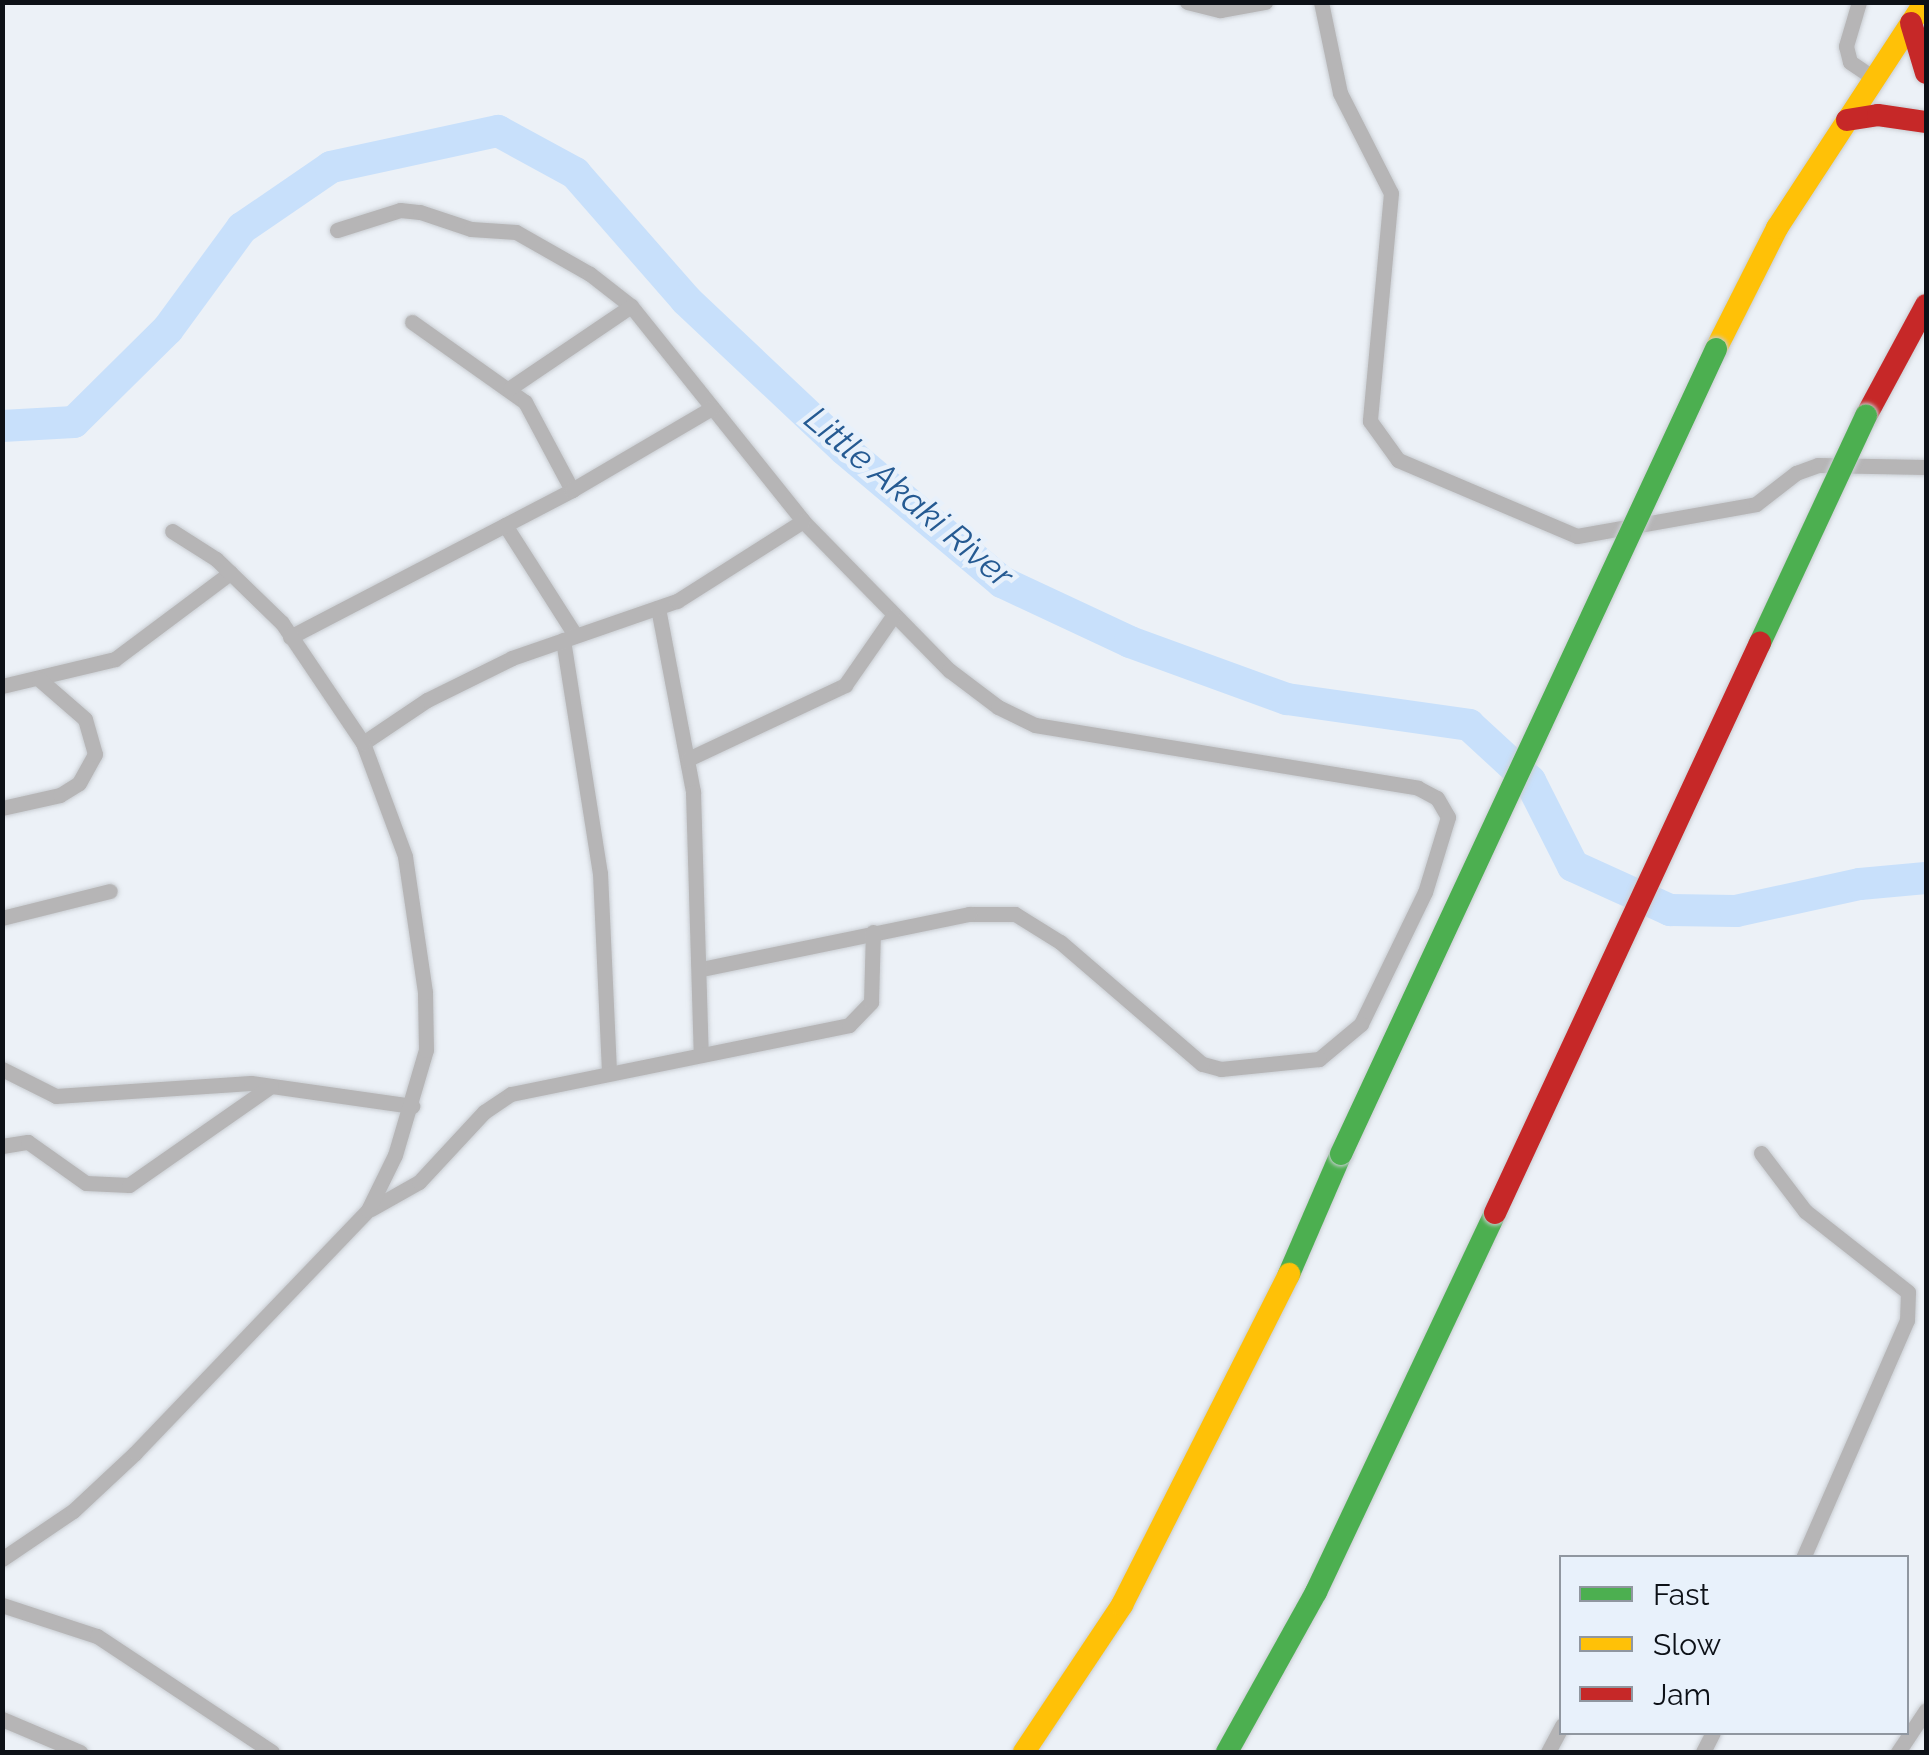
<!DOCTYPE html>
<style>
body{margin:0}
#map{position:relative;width:1929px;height:1755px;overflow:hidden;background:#ecf1f7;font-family:Raleway,sans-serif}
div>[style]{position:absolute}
.river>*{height:32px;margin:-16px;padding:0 16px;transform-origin:16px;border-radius:16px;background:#c8e0fb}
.roads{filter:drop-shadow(0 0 2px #c9cdd2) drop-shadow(0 0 2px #c9cdd2)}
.street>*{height:15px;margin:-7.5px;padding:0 7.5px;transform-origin:7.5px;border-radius:7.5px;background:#b6b5b6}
.fast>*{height:22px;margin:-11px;padding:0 11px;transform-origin:11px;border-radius:11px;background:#4caf50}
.slow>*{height:22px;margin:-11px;padding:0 11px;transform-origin:11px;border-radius:11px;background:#ffc107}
.jam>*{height:22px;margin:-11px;padding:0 11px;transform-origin:11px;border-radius:11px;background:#c62828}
.bridges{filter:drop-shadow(0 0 2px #c9cdd2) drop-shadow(0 0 2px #c9cdd2)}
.fast-bridge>*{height:22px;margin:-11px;padding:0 11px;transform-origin:11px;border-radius:11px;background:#4caf50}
.jam-bridge>*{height:22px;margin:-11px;padding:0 11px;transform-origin:11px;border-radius:11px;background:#c62828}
span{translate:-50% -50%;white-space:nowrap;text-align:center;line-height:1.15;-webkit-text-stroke:9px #e8f1fb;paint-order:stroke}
.water-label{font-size:35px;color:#255a92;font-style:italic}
.frame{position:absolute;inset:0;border:5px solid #0d1117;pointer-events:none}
.legend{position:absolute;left:1559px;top:1555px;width:350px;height:180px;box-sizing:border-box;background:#e8f1fb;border:2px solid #9097a0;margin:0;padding:12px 18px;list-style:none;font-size:30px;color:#0d1117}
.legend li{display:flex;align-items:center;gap:20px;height:50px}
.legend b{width:50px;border:2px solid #9097a0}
</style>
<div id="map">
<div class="river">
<i style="left:2px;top:426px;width:72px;rotate:-3.2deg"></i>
<i style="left:74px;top:422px;width:132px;rotate:-44.7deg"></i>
<i style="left:168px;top:329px;width:125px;rotate:-53.8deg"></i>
<i style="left:242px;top:228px;width:108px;rotate:-34.4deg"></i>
<i style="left:331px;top:167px;width:171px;rotate:-12.2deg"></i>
<i style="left:498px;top:131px;width:88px;rotate:28.6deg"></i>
<i style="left:575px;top:173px;width:169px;rotate:48.8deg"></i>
<i style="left:686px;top:300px;width:217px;rotate:43.3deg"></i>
<i style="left:844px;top:449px;width:207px;rotate:40.1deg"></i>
<i style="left:1002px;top:582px;width:141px;rotate:25.1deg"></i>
<i style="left:1130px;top:642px;width:167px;rotate:20deg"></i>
<i style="left:1287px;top:699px;width:184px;rotate:8.1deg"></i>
<i style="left:1469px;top:725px;width:83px;rotate:42.6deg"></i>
<i style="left:1530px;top:781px;width:95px;rotate:63.2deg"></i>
<i style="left:1573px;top:866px;width:107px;rotate:24.4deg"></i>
<i style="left:1670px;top:910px;width:66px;rotate:0.9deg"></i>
<i style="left:1736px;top:911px;width:127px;rotate:-12.3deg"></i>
<i style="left:1860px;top:884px;width:66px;rotate:-5.2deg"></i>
</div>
<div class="roads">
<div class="street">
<i style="left:1187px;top:2px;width:34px;rotate:14deg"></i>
<i style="left:1220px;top:10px;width:46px;rotate:-10.1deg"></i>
<i style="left:1321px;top:2px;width:93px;rotate:78.2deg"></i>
<i style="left:1340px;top:93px;width:112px;rotate:63deg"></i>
<i style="left:1391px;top:193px;width:229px;rotate:95.3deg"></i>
<i style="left:1370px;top:421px;width:48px;rotate:54.3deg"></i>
<i style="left:1398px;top:460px;width:194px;rotate:23deg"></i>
<i style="left:1577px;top:536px;width:182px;rotate:-10.1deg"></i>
<i style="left:1756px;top:504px;width:51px;rotate:-37.8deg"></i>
<i style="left:1796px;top:473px;width:23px;rotate:-20deg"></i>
<i style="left:1818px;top:465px;width:108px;rotate:1.1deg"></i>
<i style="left:1859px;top:2px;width:46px;rotate:106.5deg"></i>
<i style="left:1846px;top:46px;width:16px;rotate:76deg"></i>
<i style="left:1850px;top:62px;width:29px;rotate:34deg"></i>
<i style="left:337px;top:230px;width:66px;rotate:-17.6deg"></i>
<i style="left:400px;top:210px;width:20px;rotate:6deg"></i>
<i style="left:420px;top:212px;width:54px;rotate:18.4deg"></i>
<i style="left:471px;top:229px;width:45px;rotate:3.8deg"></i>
<i style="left:516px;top:232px;width:85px;rotate:29.6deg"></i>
<i style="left:590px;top:274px;width:52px;rotate:38deg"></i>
<i style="left:631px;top:306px;width:275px;rotate:51.3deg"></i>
<i style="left:803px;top:521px;width:209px;rotate:45.6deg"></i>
<i style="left:949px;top:670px;width:61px;rotate:37.1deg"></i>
<i style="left:998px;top:707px;width:41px;rotate:25.9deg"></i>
<i style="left:1035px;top:725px;width:388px;rotate:9.3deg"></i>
<i style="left:1418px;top:788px;width:21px;rotate:28deg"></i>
<i style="left:1437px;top:798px;width:22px;rotate:60deg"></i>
<i style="left:1448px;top:817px;width:78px;rotate:107deg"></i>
<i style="left:1425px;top:892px;width:147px;rotate:115.9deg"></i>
<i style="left:1361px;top:1024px;width:55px;rotate:140.2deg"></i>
<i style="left:1319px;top:1059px;width:99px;rotate:174.2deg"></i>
<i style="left:1221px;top:1069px;width:20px;rotate:-165deg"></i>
<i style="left:1202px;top:1064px;width:187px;rotate:-139.3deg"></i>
<i style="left:1060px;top:942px;width:53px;rotate:-148.1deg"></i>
<i style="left:1015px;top:914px;width:46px;rotate:180deg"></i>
<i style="left:969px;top:914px;width:275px;rotate:168.4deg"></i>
<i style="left:412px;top:322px;width:138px;rotate:35.3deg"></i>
<i style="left:525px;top:402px;width:100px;rotate:61.9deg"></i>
<i style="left:510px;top:388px;width:146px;rotate:-34.1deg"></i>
<i style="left:505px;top:525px;width:130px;rotate:57.5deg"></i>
<i style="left:658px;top:608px;width:187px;rotate:79.2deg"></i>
<i style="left:693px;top:792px;width:263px;rotate:88.3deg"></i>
<i style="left:290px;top:637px;width:318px;rotate:-27.5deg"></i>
<i style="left:572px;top:490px;width:162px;rotate:-30.4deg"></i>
<i style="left:563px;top:640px;width:236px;rotate:81deg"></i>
<i style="left:600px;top:873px;width:199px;rotate:87.4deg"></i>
<i style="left:2px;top:686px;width:116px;rotate:-13.4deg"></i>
<i style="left:115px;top:659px;width:144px;rotate:-36.8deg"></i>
<i style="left:363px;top:743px;width:77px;rotate:-33.9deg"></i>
<i style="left:427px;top:700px;width:95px;rotate:-26.3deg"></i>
<i style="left:512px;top:658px;width:175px;rotate:-19.1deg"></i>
<i style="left:677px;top:601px;width:149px;rotate:-32.4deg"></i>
<i style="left:688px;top:759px;width:174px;rotate:-25.2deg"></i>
<i style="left:845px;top:685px;width:84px;rotate:-55.2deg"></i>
<i style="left:2px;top:808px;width:59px;rotate:-12.6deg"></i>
<i style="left:60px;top:795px;width:22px;rotate:-32deg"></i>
<i style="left:79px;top:783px;width:33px;rotate:-61deg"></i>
<i style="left:95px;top:754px;width:36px;rotate:-106deg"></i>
<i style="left:85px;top:719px;width:61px;rotate:-139deg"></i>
<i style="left:2px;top:918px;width:111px;rotate:-14deg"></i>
<i style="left:2px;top:1069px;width:60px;rotate:26.6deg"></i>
<i style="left:56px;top:1096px;width:195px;rotate:-3.8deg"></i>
<i style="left:251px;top:1083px;width:163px;rotate:8.1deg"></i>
<i style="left:2px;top:1146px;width:26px;rotate:-9deg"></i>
<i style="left:28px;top:1142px;width:71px;rotate:35.3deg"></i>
<i style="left:86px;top:1183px;width:43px;rotate:2.7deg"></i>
<i style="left:129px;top:1185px;width:173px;rotate:-34.9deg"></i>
<i style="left:1761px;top:1153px;width:73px;rotate:52.8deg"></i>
<i style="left:1805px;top:1211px;width:131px;rotate:38.2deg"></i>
<i style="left:1908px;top:1292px;width:28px;rotate:92deg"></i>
<i style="left:1907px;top:1320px;width:260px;rotate:113.6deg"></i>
<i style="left:371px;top:1209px;width:55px;rotate:-29.4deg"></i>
<i style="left:419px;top:1182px;width:96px;rotate:-47.1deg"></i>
<i style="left:484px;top:1112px;width:32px;rotate:-34deg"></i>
<i style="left:511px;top:1094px;width:345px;rotate:-11.5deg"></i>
<i style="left:849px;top:1025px;width:32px;rotate:-46deg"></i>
<i style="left:871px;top:1002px;width:70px;rotate:-88.4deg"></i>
<i style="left:2px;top:1559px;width:86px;rotate:-34.1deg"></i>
<i style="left:73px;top:1511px;width:85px;rotate:-43.1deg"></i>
<i style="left:135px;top:1453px;width:337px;rotate:-46.2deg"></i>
<i style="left:368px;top:1210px;width:61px;rotate:-63.9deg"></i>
<i style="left:395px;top:1155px;width:109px;rotate:-73.6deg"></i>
<i style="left:426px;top:1050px;width:58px;rotate:-91deg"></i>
<i style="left:425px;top:992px;width:137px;rotate:-98.4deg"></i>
<i style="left:405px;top:856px;width:121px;rotate:-110.4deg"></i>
<i style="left:363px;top:743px;width:145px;rotate:-124deg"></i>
<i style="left:282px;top:623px;width:92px;rotate:-135.9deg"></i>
<i style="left:216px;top:559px;width:52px;rotate:-147.5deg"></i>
<i style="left:2px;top:1605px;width:100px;rotate:18.1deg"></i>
<i style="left:97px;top:1636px;width:210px;rotate:33.5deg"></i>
<i style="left:2px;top:1719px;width:85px;rotate:22.9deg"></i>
<i style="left:1548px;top:1752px;width:30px;rotate:-62deg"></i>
<i style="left:1703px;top:1752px;width:22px;rotate:-63deg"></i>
<i style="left:1898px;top:1752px;width:50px;rotate:-56.3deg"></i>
</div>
<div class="fast">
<i style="left:1289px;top:1274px;width:131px;rotate:-66.6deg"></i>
<i style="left:1227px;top:1752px;width:183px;rotate:-60.9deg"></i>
<i style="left:1316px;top:1592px;width:419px;rotate:-64.7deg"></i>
</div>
<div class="slow">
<i style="left:1716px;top:349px;width:136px;rotate:-63.2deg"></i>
<i style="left:1777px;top:228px;width:270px;rotate:-56.8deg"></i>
<i style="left:1024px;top:1752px;width:177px;rotate:-56.3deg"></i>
<i style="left:1122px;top:1605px;width:371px;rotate:-63.2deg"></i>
</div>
<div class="jam">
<i style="left:1911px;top:23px;width:52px;rotate:73.3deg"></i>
<i style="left:1847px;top:120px;width:31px;rotate:-9deg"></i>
<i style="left:1878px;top:115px;width:49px;rotate:8.3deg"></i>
<i style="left:1866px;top:416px;width:126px;rotate:-61.6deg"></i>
</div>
</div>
<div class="bridges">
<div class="fast-bridge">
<i style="left:1760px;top:643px;width:251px;rotate:-65deg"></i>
<i style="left:1341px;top:1154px;width:888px;rotate:-65.02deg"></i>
</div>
<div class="jam-bridge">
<i style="left:1495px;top:1213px;width:629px;rotate:-65.07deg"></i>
</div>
</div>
<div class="water-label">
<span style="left:909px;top:497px;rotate:40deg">Little Akaki River</span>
</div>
<div class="frame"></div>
<ul class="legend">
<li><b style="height:12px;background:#4caf50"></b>Fast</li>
<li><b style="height:12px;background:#ffc107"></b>Slow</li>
<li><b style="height:12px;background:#c62828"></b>Jam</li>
</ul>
</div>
